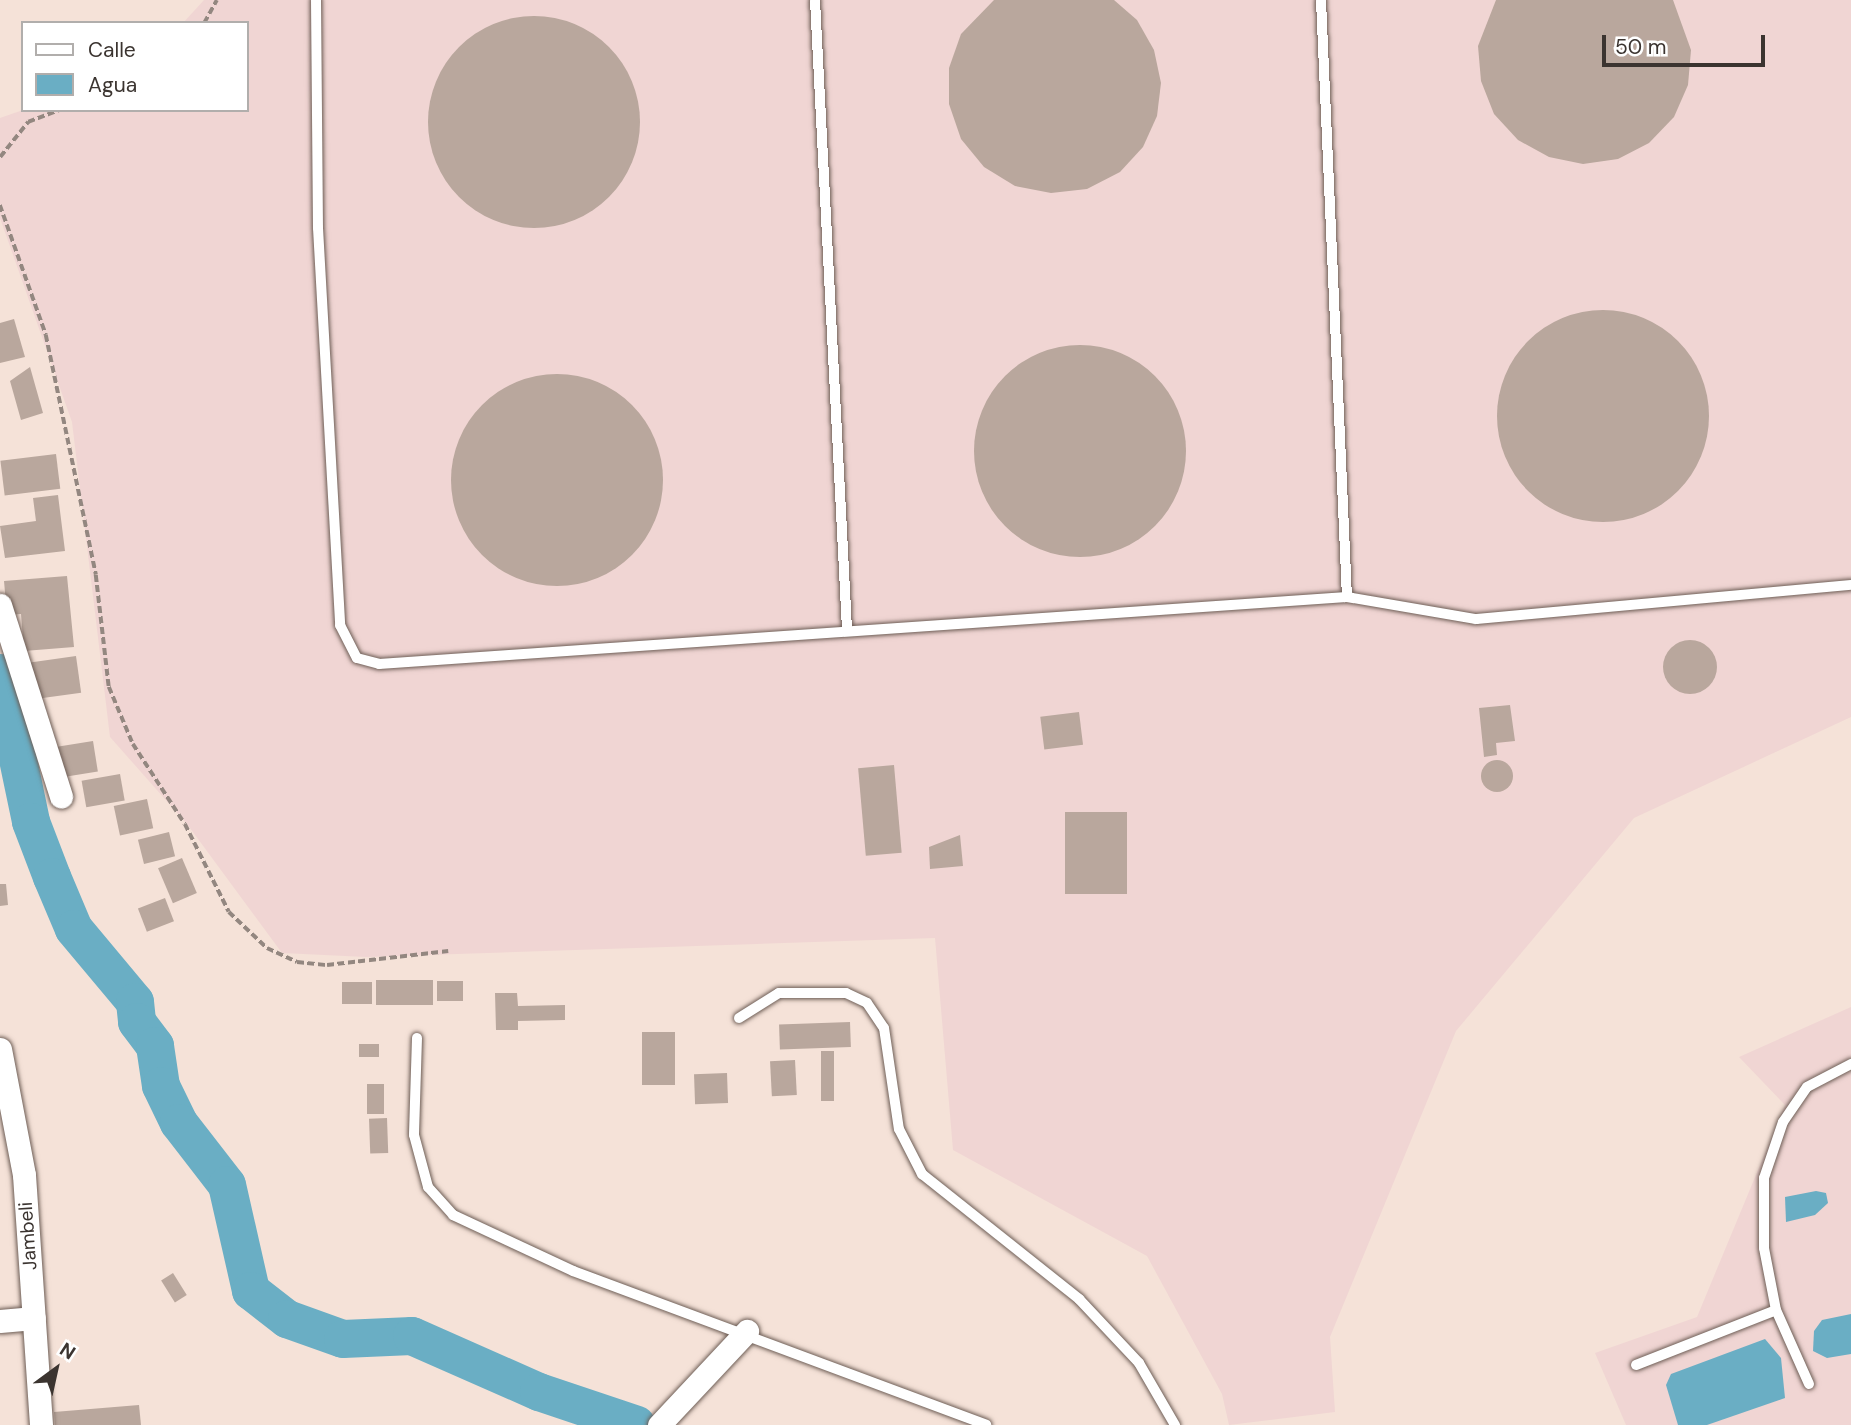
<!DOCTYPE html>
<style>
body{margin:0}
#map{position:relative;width:1851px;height:1425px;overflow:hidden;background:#f5e2d8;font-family:"DM Sans",sans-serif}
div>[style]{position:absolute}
.industrial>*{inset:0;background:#f0d5d3}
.water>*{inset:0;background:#6aaec4}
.river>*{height:38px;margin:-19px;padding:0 19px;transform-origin:19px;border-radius:19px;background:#6aaec4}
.building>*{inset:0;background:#b9a79d;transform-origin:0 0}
.round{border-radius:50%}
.path>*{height:3.5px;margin-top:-1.75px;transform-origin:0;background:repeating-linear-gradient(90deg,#938780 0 7px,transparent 0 10.5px)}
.roads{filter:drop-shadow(0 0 2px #6e5e56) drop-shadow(0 0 2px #6e5e56)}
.lane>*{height:10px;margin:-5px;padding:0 5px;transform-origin:5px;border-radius:5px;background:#fff}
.street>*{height:23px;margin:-11.5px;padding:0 11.5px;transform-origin:11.5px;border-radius:11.5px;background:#fff}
span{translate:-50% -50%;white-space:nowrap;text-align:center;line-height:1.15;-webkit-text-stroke:5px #fff;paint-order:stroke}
.street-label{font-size:19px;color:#3b3430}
.legend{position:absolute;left:21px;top:21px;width:228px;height:91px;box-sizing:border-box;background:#fff;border:2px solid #b1aeac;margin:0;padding:9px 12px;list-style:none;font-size:21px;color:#3b3430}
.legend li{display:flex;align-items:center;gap:14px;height:35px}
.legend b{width:35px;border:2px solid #b1aeac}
.north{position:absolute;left:21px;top:1334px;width:70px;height:70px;-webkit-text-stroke:5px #fff;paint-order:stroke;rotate:33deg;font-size:19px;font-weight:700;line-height:28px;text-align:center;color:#3b3430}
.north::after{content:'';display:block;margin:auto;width:24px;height:32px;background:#3b3430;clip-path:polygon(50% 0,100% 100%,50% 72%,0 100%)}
.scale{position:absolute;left:1602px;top:35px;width:163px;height:32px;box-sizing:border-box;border:4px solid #3b3430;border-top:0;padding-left:9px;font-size:21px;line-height:24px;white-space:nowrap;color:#3b3430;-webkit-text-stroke:5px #fff;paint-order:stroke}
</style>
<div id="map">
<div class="industrial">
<i style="clip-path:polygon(204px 0,1851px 0,1851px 717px,1634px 818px,1456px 1031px,1330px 1337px,1335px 1412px,1229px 1425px,1222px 1394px,1147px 1256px,953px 1150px,935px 938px,366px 957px,282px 953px,187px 824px,110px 737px,72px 422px,0 218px,0 118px,23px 110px,247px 110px,247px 23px,183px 23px)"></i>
<i style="clip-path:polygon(1851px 1007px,1851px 1425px,1626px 1425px,1595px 1353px,1697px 1317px,1785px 1105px,1739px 1057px)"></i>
</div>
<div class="water">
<i style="clip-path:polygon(1816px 1191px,1826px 1193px,1828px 1203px,1815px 1215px,1786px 1222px,1785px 1197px)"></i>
<i style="clip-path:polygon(1851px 1314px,1851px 1354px,1827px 1358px,1813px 1351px,1814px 1331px,1822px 1320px)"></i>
<i style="clip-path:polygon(1765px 1339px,1781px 1358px,1785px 1398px,1707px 1425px,1678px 1425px,1666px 1385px,1671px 1374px)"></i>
</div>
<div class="river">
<i style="left:0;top:673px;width:152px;rotate:78.2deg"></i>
<i style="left:31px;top:822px;width:59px;rotate:69.1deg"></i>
<i style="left:52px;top:877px;width:56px;rotate:67.1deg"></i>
<i style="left:74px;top:929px;width:95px;rotate:50.1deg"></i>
<i style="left:135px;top:1002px;width:20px;rotate:84deg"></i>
<i style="left:137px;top:1022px;width:30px;rotate:53deg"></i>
<i style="left:155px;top:1046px;width:40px;rotate:81.5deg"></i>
<i style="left:161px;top:1086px;width:41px;rotate:64.1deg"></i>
<i style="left:179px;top:1123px;width:78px;rotate:52.3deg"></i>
<i style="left:227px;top:1185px;width:109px;rotate:77.2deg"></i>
<i style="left:251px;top:1291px;width:46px;rotate:37.9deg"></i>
<i style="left:287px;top:1319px;width:59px;rotate:19.7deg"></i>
<i style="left:343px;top:1339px;width:69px;rotate:-2.5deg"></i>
<i style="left:412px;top:1336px;width:139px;rotate:23.8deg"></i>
<i style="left:539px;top:1392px;width:103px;rotate:18.6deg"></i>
</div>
<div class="building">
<i style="clip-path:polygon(994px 0,1114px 0,1137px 20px,1154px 50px,1161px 83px,1157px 116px,1143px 147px,1120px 172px,1087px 189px,1051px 193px,1015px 186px,984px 167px,961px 139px,949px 104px,949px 68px,961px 34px)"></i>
<i style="clip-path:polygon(1496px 0,1673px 0,1691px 50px,1688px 85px,1674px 117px,1649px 143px,1618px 159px,1583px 164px,1549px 157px,1518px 140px,1494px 114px,1481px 81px,1478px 46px)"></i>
<i class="round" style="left:428px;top:16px;width:212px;height:212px"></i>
<i class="round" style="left:1497px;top:310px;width:212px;height:212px"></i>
<i style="clip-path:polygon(14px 319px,25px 357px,0 363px,0 323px)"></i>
<i class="round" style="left:974px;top:345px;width:212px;height:212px"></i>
<i style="clip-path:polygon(30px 367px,43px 413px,21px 420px,10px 381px)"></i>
<i class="round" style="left:451px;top:374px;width:212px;height:212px"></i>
<i style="left:56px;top:454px;width:35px;height:56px;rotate:83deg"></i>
<i style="clip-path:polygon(58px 495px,65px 551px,5px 558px,0 526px,36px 521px,33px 498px)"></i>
<i style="clip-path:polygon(67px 576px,74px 647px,24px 651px,21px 614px,7px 615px,4px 581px)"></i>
<i class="round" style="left:1663px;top:640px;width:54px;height:54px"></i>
<i style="left:76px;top:656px;width:37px;height:48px;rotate:82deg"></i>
<i style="clip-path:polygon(1510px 705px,1515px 741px,1496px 743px,1497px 755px,1484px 757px,1479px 708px)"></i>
<i style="left:1079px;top:712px;width:33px;height:39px;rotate:83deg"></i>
<i style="left:93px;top:741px;width:31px;height:41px;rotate:81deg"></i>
<i class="round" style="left:1481px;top:760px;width:32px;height:32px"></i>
<i style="left:894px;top:765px;width:88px;height:36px;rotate:85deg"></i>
<i style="left:120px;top:774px;width:27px;height:39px;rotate:80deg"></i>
<i style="left:147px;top:799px;width:30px;height:34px;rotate:78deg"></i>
<i style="left:1065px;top:812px;width:62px;height:82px"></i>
<i style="left:169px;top:832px;width:25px;height:32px;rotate:76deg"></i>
<i style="clip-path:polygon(960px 835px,963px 866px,930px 869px,929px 847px)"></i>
<i style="left:182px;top:858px;width:38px;height:26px;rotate:67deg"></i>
<i style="clip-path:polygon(0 884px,6px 884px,8px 905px,0 906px)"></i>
<i style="left:165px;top:898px;width:25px;height:29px;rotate:69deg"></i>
<i style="left:433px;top:980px;width:25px;height:57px;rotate:90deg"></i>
<i style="left:437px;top:981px;width:26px;height:20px"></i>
<i style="left:342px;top:982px;width:30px;height:22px"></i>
<i style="clip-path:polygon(495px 993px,517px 993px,518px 1006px,565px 1005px,565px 1020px,518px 1021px,518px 1030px,496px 1030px)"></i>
<i style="left:850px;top:1022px;width:25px;height:71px;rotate:88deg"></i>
<i style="left:642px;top:1032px;width:33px;height:53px"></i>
<i style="left:359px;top:1044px;width:20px;height:13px"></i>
<i style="left:821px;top:1051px;width:13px;height:50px"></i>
<i style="left:795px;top:1060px;width:35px;height:25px;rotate:87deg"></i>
<i style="left:727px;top:1073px;width:30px;height:33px;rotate:88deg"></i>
<i style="left:367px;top:1084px;width:17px;height:30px"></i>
<i style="left:387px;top:1118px;width:35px;height:18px;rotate:88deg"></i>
<i style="left:173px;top:1273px;width:26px;height:14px;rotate:58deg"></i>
<i style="clip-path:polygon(139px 1405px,141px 1425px,55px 1425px,54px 1412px)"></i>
</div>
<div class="path">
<i style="left:204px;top:23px;width:26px;rotate:-61deg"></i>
<i style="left:0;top:157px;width:45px;rotate:-51.3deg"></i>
<i style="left:28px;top:122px;width:33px;rotate:-21deg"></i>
<i style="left:0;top:205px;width:138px;rotate:70.5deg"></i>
<i style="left:46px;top:335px;width:245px;rotate:78.2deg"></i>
<i style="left:96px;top:575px;width:113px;rotate:83.4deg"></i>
<i style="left:109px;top:687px;width:62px;rotate:67.2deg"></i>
<i style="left:133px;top:744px;width:95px;rotate:57deg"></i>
<i style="left:185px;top:824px;width:98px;rotate:63.4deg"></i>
<i style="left:229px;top:912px;width:52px;rotate:43.5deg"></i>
<i style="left:267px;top:948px;width:33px;rotate:25deg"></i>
<i style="left:297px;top:962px;width:30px;rotate:6deg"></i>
<i style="left:327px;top:965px;width:122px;rotate:-6.6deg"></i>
</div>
<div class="roads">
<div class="lane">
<i style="left:316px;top:0;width:228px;rotate:89.5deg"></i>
<i style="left:318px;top:228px;width:398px;rotate:86.8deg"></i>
<i style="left:340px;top:625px;width:37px;rotate:63deg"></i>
<i style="left:357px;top:658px;width:23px;rotate:15deg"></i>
<i style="left:379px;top:664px;width:970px;rotate:-3.96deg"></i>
<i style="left:1347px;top:597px;width:131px;rotate:9.7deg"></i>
<i style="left:1476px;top:619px;width:377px;rotate:-5.2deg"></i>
<i style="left:815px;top:0;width:630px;rotate:87.09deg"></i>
<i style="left:1321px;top:0;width:598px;rotate:87.51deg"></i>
<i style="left:739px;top:1018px;width:47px;rotate:-32deg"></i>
<i style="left:779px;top:993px;width:67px"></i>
<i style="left:846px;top:993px;width:23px;rotate:25deg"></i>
<i style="left:867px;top:1003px;width:30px;rotate:56deg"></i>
<i style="left:884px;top:1028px;width:102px;rotate:81.6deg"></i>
<i style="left:899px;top:1129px;width:51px;rotate:62.9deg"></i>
<i style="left:922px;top:1174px;width:201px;rotate:38.5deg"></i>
<i style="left:1079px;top:1299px;width:88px;rotate:46.8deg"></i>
<i style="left:1139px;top:1363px;width:72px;rotate:59.9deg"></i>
<i style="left:417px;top:1038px;width:97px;rotate:91.8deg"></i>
<i style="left:414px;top:1135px;width:54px;rotate:74.9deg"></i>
<i style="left:428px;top:1187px;width:38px;rotate:48deg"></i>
<i style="left:453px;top:1215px;width:132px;rotate:25deg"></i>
<i style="left:573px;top:1271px;width:441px;rotate:20.4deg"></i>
<i style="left:1636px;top:1365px;width:150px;rotate:-21.4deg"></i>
<i style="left:1809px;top:1384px;width:81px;rotate:-114deg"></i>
<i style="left:1776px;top:1310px;width:63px;rotate:-101deg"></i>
<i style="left:1764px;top:1248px;width:70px;rotate:-90deg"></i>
<i style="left:1764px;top:1178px;width:59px;rotate:-71.3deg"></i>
<i style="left:1783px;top:1122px;width:42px;rotate:-55.6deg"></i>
<i style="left:1807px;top:1087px;width:50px;rotate:-27.6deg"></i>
</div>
<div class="street">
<i style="left:0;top:605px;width:201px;rotate:72.3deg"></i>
<i style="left:0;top:1049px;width:128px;rotate:79.2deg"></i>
<i style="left:24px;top:1175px;width:251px;rotate:86.1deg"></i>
<i style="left:0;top:1321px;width:34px;rotate:-5deg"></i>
<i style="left:659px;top:1425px;width:129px;rotate:-46.9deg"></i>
</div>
</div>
<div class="street-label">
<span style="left:28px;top:1236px;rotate:-94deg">Jambeli</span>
</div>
<ul class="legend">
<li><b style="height:9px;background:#fff"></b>Calle</li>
<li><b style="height:19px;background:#6aaec4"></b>Agua</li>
</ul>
<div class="north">N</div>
<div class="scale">50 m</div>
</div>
